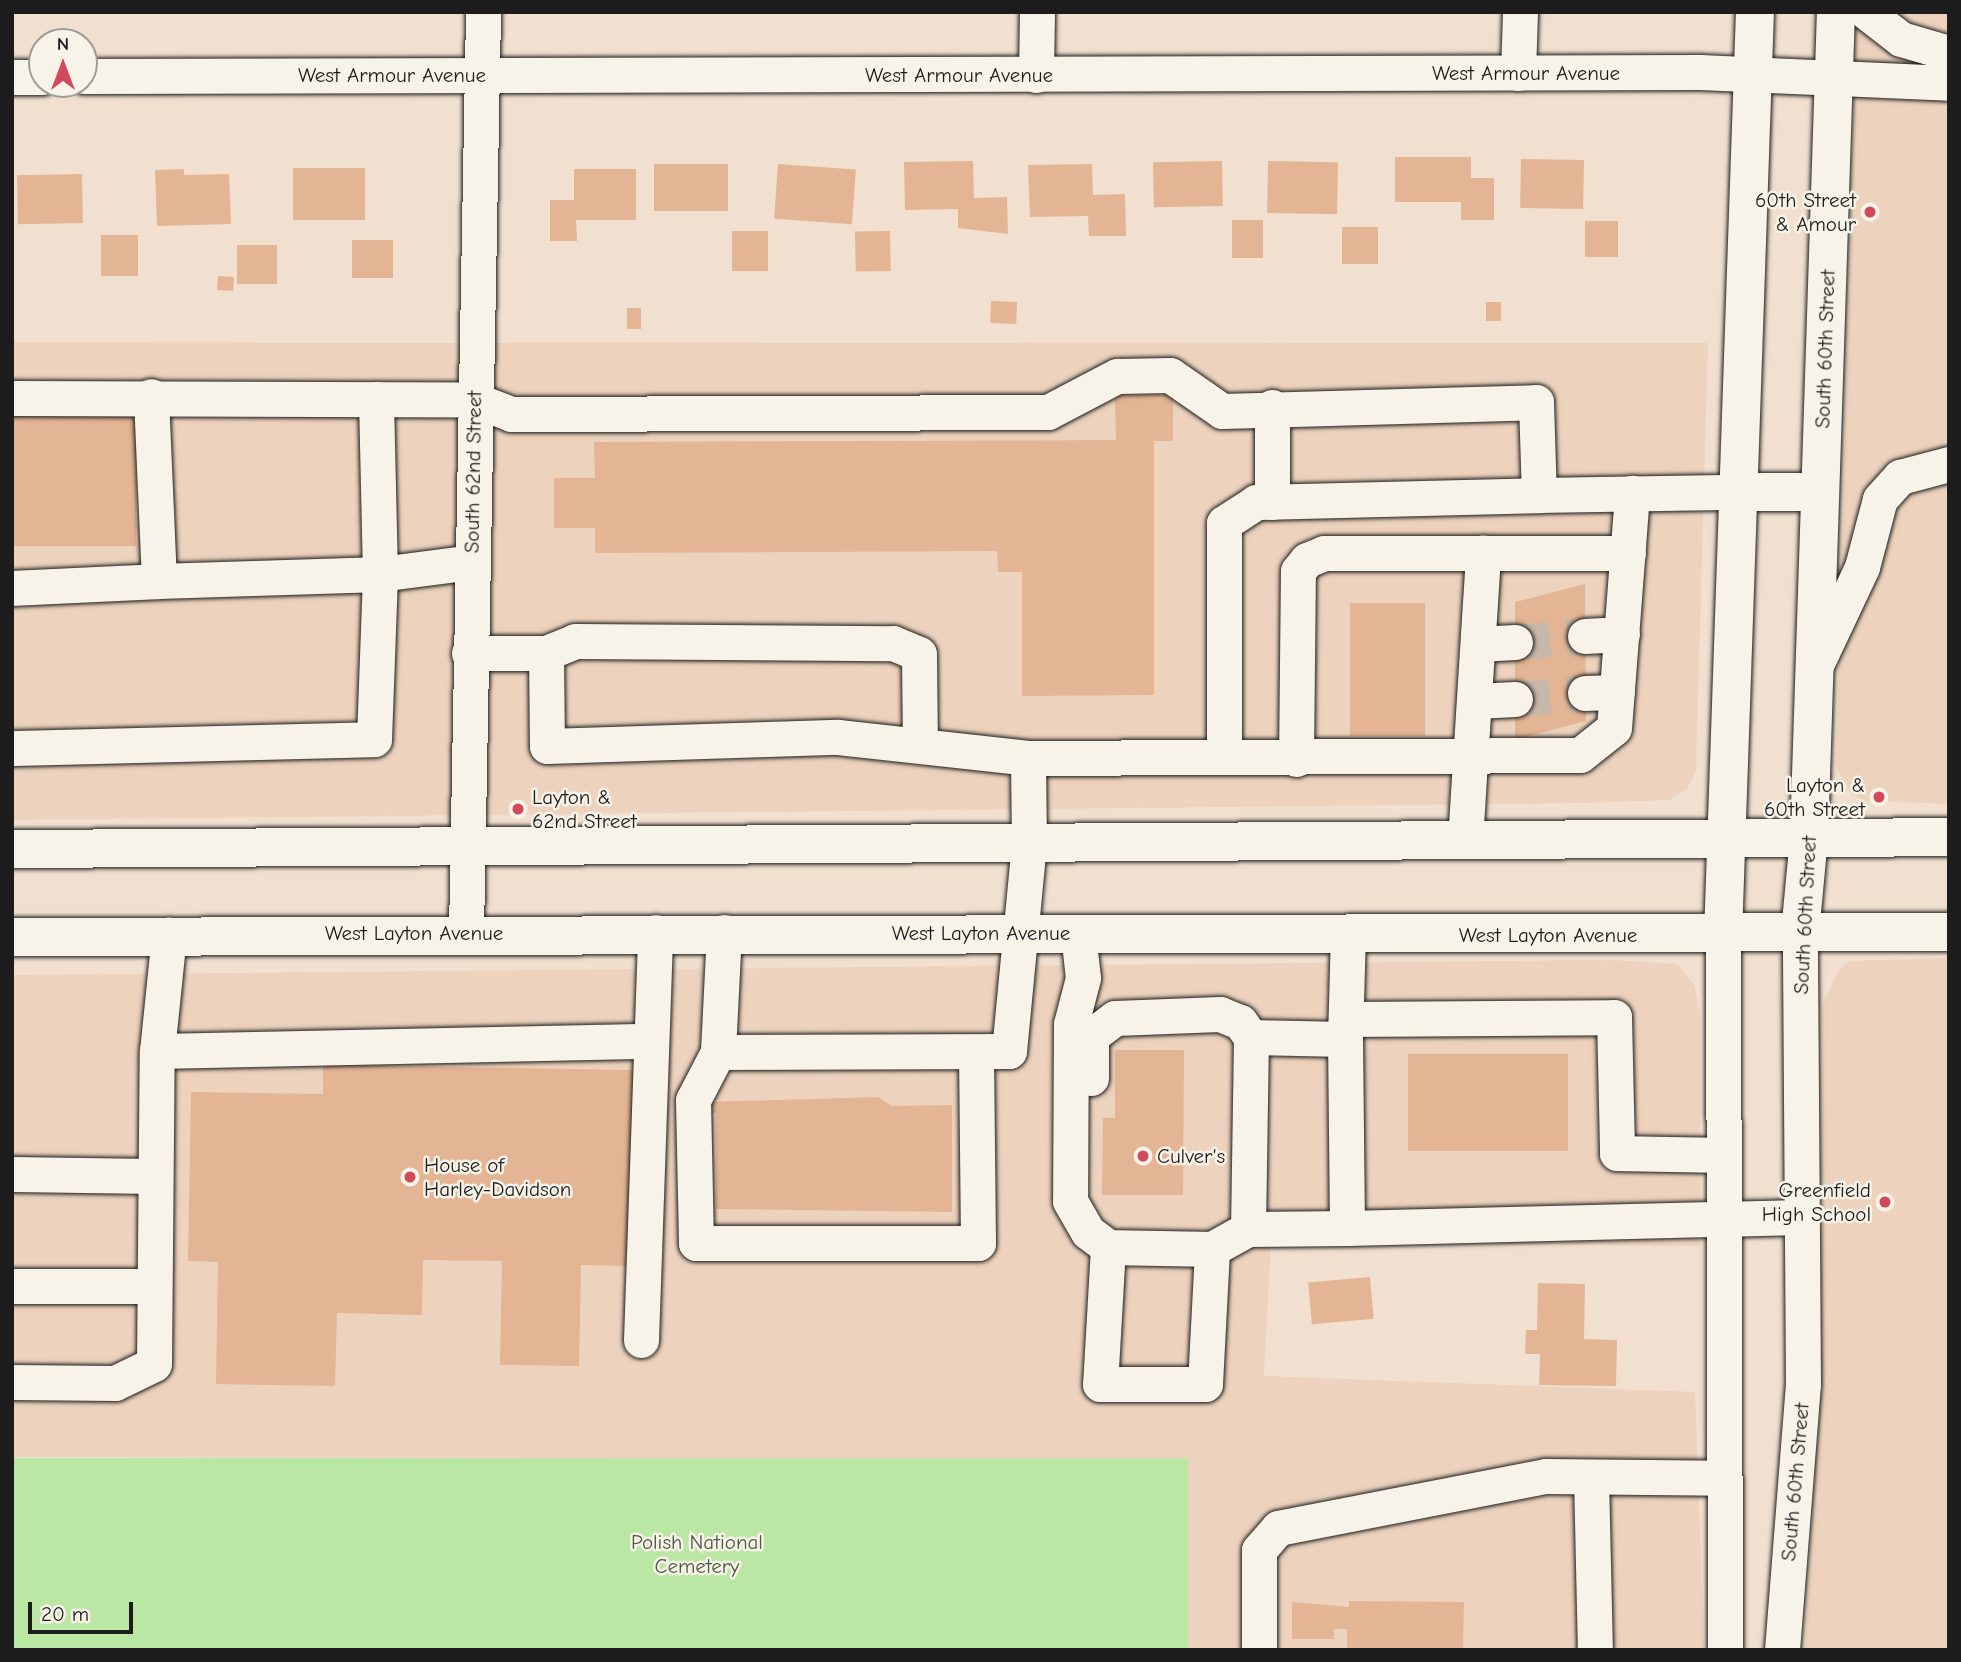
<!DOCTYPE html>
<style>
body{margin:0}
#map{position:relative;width:1961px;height:1662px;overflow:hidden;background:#f1e0cf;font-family:"Comic Neue",sans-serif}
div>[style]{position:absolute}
.built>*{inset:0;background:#edd3bd}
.green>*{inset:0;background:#bbe7a4;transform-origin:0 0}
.building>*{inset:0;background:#e3b594;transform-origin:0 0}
.minor-tunnel>*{height:35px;margin-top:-17.5px;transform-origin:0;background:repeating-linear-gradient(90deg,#c6b9ab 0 35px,transparent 0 53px)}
.roads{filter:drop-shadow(0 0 2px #1c1c1c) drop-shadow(0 0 2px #1c1c1c)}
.minor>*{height:35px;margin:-17.5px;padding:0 17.5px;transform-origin:17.5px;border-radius:17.5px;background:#f7f3e8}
.major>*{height:38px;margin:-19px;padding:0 19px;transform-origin:19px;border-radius:19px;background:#f7f3e8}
.dots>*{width:19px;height:19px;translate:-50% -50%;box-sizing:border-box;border:4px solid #f7f3e8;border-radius:50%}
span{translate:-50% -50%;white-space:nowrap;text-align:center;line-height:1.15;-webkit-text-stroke:5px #f7f3e8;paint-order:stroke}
.street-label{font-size:21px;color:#1c1c1c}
.poi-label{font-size:21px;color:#1c1c1c}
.right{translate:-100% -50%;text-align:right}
.left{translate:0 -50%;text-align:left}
.park-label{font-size:21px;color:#4c5945}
.frame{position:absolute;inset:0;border:14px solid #1c1c1c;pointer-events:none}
.north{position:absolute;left:28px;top:28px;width:70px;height:70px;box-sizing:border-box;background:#f7f3e8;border:2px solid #9f9d96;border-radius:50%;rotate:0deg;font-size:19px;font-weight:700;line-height:28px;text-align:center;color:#1c1c1c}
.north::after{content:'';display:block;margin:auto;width:24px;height:32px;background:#d1495b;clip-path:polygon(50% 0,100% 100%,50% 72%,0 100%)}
.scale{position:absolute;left:28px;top:1602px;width:105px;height:32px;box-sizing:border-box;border:4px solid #1c1c1c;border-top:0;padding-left:9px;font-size:21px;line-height:24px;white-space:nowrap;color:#1c1c1c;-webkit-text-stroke:5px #f7f3e8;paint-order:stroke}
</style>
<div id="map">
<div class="built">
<i style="clip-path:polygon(1857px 12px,1949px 12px,1949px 804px,1866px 801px,1852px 795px,1836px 767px)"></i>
<i style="clip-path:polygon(12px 342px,1708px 343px,1696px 771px,1687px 789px,1669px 800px,1585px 803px,12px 820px)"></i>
<i style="clip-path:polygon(1949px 958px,1949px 1650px,1805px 1650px,1820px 1380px,1823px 1004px,1839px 969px,1850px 961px)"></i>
<i style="clip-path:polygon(1613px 960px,1677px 964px,1694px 984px,1700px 1013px,1700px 1246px,1271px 1242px,1264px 1376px,1695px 1392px,1704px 1650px,1184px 1650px,1188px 1459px,12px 1457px,12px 975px)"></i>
</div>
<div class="green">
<i style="left:12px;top:1458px;width:1176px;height:192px"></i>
</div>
<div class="building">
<i style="clip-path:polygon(1395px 157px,1471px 157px,1471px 178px,1494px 178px,1494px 220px,1461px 220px,1461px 202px,1395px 202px)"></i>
<i style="left:1521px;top:159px;width:63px;height:49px;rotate:1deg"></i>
<i style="clip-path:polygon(973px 161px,974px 198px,1007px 197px,1008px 234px,958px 228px,958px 209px,905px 210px,904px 162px)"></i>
<i style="left:1222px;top:161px;width:45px;height:69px;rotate:89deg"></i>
<i style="left:1268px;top:161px;width:70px;height:52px;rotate:1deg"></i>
<i style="left:728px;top:164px;width:47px;height:74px;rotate:90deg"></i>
<i style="left:778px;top:164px;width:78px;height:55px;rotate:4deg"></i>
<i style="clip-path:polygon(1092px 164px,1093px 195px,1125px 194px,1126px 236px,1089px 236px,1088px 216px,1030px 217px,1028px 165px)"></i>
<i style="left:365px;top:168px;width:52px;height:72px;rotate:90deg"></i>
<i style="clip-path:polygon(184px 169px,184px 175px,229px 174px,231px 224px,157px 226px,155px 170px)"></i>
<i style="clip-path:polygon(574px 169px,636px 169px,636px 220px,576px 220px,577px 241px,550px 241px,550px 200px,574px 200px)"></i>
<i style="left:82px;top:174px;width:49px;height:65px;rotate:89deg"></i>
<i style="left:1232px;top:220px;width:31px;height:38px"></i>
<i style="left:1585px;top:221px;width:33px;height:36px"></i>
<i style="left:1342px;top:227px;width:36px;height:37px"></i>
<i style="left:768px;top:231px;width:40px;height:36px;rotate:90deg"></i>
<i style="left:890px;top:231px;width:40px;height:35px;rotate:89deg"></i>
<i style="left:138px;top:235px;width:41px;height:37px;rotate:90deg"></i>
<i style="left:352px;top:240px;width:41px;height:38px"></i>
<i style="left:237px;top:245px;width:40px;height:39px"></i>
<i style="left:218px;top:276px;width:16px;height:14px;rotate:4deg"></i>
<i style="left:991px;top:301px;width:26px;height:22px;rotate:2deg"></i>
<i style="left:1486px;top:302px;width:15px;height:19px"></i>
<i style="left:627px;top:308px;width:14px;height:21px"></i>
<i style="clip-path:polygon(1115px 395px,1173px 395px,1173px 441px,1154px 441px,1154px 695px,1022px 696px,1022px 572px,998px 572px,997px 551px,595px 553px,595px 528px,554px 528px,554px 478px,595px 478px,594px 442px,1116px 440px)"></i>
<i style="left:136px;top:416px;width:130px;height:124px;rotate:90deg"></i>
<i style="clip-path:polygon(1585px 584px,1586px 721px,1515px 740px,1515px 602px)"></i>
<i style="left:1350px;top:603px;width:75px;height:133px"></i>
<i style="clip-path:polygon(1115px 1050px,1184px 1050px,1183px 1195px,1102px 1195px,1103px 1118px,1115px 1118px)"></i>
<i style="left:1568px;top:1054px;width:97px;height:160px;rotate:90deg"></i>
<i style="clip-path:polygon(323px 1065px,633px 1070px,629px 1266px,581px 1265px,579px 1366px,500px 1365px,502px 1261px,423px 1260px,422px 1315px,337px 1313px,335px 1386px,216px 1384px,218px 1262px,188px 1261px,191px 1092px,323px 1094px)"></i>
<i style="clip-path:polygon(878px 1097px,892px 1106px,952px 1105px,952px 1212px,716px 1209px,716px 1113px,707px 1113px,708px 1102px)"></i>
<i style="left:1370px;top:1277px;width:42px;height:62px;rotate:85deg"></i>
<i style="clip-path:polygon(1538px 1283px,1585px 1284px,1584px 1339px,1617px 1340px,1616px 1386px,1539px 1385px,1540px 1354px,1525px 1354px,1526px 1330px,1537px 1330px)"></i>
<i style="clip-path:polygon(1349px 1601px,1464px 1602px,1463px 1650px,1347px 1650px,1347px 1629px,1334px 1629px,1334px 1639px,1292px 1639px,1292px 1602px,1349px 1607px)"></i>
</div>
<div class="minor-tunnel">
<i style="left:1515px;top:642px;width:70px;rotate:-4.9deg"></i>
<i style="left:1515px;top:699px;width:70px;rotate:-4.9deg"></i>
</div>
<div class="roads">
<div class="minor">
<i style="left:1866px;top:12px;width:44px;rotate:37.6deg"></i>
<i style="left:1901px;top:39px;width:50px;rotate:16.3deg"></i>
<i style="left:1518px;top:73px;width:61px;rotate:-88.1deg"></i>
<i style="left:1036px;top:75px;width:63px;rotate:-89.1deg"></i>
<i style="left:84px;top:76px;width:1616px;rotate:-0.14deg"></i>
<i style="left:1700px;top:72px;width:249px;rotate:2.5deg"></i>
<i style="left:12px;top:77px;width:30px"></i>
<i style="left:12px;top:398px;width:463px;rotate:0.2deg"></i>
<i style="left:475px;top:400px;width:39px;rotate:21deg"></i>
<i style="left:511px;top:414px;width:537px;rotate:-0.21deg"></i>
<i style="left:1048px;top:412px;width:78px;rotate:-27.6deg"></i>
<i style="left:1117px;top:376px;width:53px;rotate:-1.1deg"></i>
<i style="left:1170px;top:375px;width:63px;rotate:34.7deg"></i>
<i style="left:1222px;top:411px;width:314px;rotate:-1.6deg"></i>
<i style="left:1536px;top:402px;width:93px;rotate:88.2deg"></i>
<i style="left:1539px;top:495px;width:198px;rotate:-0.9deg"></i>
<i style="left:376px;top:399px;width:175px;rotate:88.7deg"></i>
<i style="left:380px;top:574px;width:93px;rotate:-7.4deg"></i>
<i style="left:1272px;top:407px;width:95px;rotate:90deg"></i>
<i style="left:12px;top:588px;width:147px;rotate:-2.7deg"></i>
<i style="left:159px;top:581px;width:185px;rotate:-92.5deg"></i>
<i style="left:1585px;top:636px;width:37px;rotate:-3deg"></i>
<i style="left:1478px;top:644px;width:37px;rotate:-3deg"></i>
<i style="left:469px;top:653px;width:77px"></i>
<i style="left:546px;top:653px;width:93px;rotate:89.4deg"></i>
<i style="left:547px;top:746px;width:291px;rotate:-1.8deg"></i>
<i style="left:838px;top:737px;width:191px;rotate:6.3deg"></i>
<i style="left:1028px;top:758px;width:552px;rotate:-0.31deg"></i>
<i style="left:1580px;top:755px;width:43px;rotate:-38.5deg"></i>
<i style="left:1614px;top:728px;width:236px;rotate:-85.6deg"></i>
<i style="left:546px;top:653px;width:31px;rotate:-22deg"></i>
<i style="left:575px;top:641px;width:318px;rotate:0.4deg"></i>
<i style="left:893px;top:643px;width:28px;rotate:23deg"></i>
<i style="left:919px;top:654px;width:90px;rotate:89.4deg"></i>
<i style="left:1815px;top:667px;width:110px;rotate:-64.8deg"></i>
<i style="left:1862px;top:567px;width:70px;rotate:-75.2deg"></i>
<i style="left:1880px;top:499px;width:30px;rotate:-48deg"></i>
<i style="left:1900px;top:477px;width:51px;rotate:-14.9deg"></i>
<i style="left:1585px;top:693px;width:32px;rotate:-2deg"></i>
<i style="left:1475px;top:701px;width:40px;rotate:-2.9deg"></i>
<i style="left:12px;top:748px;width:362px;rotate:-1.4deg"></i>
<i style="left:374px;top:739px;width:165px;rotate:-87.9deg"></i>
<i style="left:380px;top:574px;width:221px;rotate:178.2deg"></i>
<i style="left:1224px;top:756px;width:233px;rotate:-90deg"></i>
<i style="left:1224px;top:523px;width:38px;rotate:-33deg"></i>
<i style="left:1256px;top:502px;width:283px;rotate:-1.4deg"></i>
<i style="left:1296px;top:759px;width:188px;rotate:-89.4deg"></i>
<i style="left:1298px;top:571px;width:14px;rotate:-51deg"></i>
<i style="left:1307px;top:560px;width:18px;rotate:-22deg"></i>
<i style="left:1324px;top:553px;width:304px"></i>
<i style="left:1465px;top:841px;width:289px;rotate:-86.4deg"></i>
<i style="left:466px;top:932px;width:920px;rotate:-88.94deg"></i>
<i style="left:724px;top:932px;width:120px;rotate:92.9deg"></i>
<i style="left:718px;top:1052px;width:291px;rotate:-0.2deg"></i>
<i style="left:1009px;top:1051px;width:209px;rotate:-84.5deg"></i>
<i style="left:1029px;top:843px;width:85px;rotate:-90.7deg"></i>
<i style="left:1078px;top:933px;width:45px;rotate:83.7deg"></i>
<i style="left:1083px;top:978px;width:48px;rotate:104.6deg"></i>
<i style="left:1071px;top:1024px;width:177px;rotate:90.3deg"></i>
<i style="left:1070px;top:1201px;width:36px;rotate:60deg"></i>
<i style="left:1088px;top:1232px;width:25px;rotate:37deg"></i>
<i style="left:1108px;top:1247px;width:104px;rotate:1.1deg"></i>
<i style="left:1723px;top:936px;width:714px;rotate:89.84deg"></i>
<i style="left:1346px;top:1019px;width:268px;rotate:-0.4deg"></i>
<i style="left:1614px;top:1017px;width:136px;rotate:88.7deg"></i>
<i style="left:1617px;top:1153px;width:106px;rotate:1.1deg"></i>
<i style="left:157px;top:1051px;width:494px;rotate:-1.2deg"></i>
<i style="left:718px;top:1052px;width:54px;rotate:117.5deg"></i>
<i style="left:693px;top:1100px;width:143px;rotate:88.8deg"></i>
<i style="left:696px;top:1243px;width:282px"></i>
<i style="left:978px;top:1243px;width:191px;rotate:-90.6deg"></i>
<i style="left:1091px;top:1078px;width:42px;rotate:-90deg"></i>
<i style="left:1091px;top:1036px;width:30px;rotate:-37deg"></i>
<i style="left:1115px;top:1018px;width:105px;rotate:-2.2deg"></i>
<i style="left:1220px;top:1014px;width:22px;rotate:22deg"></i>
<i style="left:1240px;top:1022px;width:19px;rotate:54deg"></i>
<i style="left:12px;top:1174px;width:143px;rotate:0.8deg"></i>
<i style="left:1347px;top:1228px;width:455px;rotate:-1.4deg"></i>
<i style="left:1248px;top:1229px;width:99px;rotate:-0.6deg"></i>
<i style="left:1347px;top:1228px;width:189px;rotate:-90.6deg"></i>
<i style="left:1108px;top:1247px;width:137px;rotate:93.3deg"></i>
<i style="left:1100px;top:1384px;width:105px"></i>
<i style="left:1205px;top:1384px;width:135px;rotate:-87deg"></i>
<i style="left:1212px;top:1249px;width:41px;rotate:-29.1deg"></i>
<i style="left:1248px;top:1229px;width:192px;rotate:-89.1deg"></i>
<i style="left:1251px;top:1037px;width:94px;rotate:1.2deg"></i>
<i style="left:1345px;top:1039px;width:105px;rotate:-88.4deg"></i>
<i style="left:12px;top:1286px;width:142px"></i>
<i style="left:641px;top:1340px;width:408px;rotate:-88deg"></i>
<i style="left:12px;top:1382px;width:103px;rotate:0.6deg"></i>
<i style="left:115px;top:1383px;width:43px;rotate:-26deg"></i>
<i style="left:154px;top:1364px;width:313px;rotate:-89.5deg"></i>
<i style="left:157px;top:1051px;width:117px;rotate:-84.1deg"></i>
<i style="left:1591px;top:1477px;width:173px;rotate:88.7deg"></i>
<i style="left:1259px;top:1650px;width:100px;rotate:-90deg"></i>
<i style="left:1259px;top:1550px;width:29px;rotate:-49deg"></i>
<i style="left:1278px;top:1528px;width:273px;rotate:-11deg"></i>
<i style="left:1546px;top:1476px;width:177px;rotate:0.6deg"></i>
<i style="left:1782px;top:1650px;width:267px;rotate:-85.5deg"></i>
<i style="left:1803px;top:1384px;width:451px;rotate:-90.4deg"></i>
</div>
<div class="major">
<i style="left:1737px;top:492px;width:83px"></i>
<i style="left:12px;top:849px;width:1937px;rotate:-0.35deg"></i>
<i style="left:1800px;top:933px;width:96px;rotate:-84.6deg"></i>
<i style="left:1809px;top:837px;width:825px;rotate:-88.13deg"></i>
<i style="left:1723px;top:936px;width:925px;rotate:-88.02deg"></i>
<i style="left:12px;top:937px;width:1937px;rotate:-0.15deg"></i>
</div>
</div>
<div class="dots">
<i style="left:1870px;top:212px;background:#d1495b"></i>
<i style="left:1879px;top:797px;background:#d1495b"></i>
<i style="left:518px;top:809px;background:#d1495b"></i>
<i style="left:1143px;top:1156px;background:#d1495b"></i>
<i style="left:410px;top:1177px;background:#d1495b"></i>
<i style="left:1885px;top:1202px;background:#d1495b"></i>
</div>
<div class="street-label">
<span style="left:1526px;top:73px">West Armour Avenue</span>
<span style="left:392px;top:75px">West Armour Avenue</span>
<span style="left:959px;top:75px">West Armour Avenue</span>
<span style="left:1825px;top:349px;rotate:-88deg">South 60th Street</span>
<span style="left:473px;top:472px;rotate:-89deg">South 62nd Street</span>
<span style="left:1805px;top:915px;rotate:-87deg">South 60th Street</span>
<span style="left:414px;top:933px">West Layton Avenue</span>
<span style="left:981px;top:933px">West Layton Avenue</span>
<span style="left:1548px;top:935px">West Layton Avenue</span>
<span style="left:1795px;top:1482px;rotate:-85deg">South 60th Street</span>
</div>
<div class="poi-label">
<span class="right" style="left:1856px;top:212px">60th Street<br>&amp; Amour</span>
<span class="right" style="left:1865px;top:797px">Layton &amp;<br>60th Street</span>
<span class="left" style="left:532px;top:809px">Layton &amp;<br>62nd Street</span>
<span class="left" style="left:1157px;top:1156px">Culver's</span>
<span class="left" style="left:424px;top:1177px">House of<br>Harley-Davidson</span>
<span class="right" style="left:1871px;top:1202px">Greenfield<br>High School</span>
</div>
<div class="park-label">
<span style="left:697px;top:1554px">Polish National<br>Cemetery</span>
</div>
<div class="frame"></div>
<div class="north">N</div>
<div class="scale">20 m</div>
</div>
